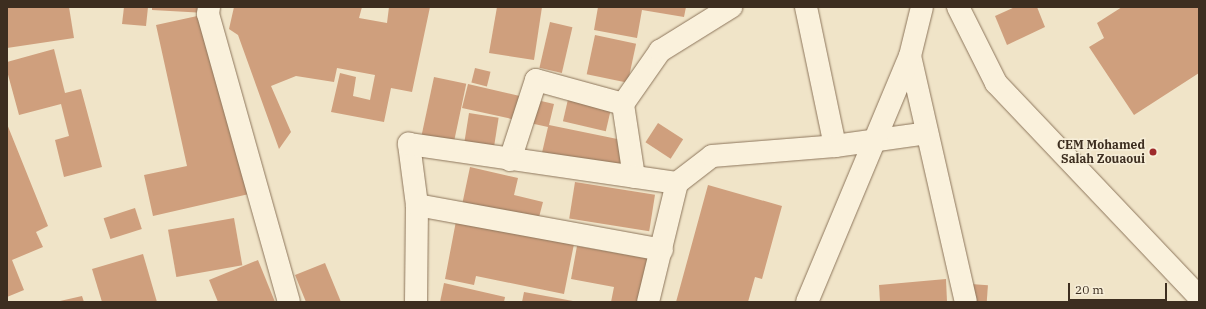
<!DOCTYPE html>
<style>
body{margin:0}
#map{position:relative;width:1206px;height:309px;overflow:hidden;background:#f0e4c8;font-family:"IBM Plex Serif",serif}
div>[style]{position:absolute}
.building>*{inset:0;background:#cf9f7d;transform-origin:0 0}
.roads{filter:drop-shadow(0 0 1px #8d765c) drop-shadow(0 0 1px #8d765c)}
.street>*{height:22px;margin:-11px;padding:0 11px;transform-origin:11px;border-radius:11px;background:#faf1dc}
.secondary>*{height:22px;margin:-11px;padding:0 11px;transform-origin:11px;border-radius:11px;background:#faf1dc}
.dots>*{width:11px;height:11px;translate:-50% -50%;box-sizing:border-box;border:2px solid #f7eed8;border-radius:50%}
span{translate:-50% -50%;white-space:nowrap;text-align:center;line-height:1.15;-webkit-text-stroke:3px #f7eed8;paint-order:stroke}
.poi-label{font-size:12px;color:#3d2e20;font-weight:700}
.right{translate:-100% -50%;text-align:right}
.frame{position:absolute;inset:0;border:8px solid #3d2e20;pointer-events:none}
.scale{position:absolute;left:1068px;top:283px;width:99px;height:18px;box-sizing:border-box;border:2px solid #3d2e20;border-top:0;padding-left:5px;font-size:12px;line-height:14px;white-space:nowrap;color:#3d2e20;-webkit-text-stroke:3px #f7eed8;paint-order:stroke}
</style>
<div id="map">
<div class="building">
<i style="clip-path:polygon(7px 7px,69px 7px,74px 38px,7px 48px)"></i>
<i style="clip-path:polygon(124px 7px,148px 7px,146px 26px,122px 24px)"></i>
<i style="clip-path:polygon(152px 7px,206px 7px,206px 13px,152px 10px)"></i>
<i style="clip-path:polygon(234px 7px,362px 7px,359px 18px,387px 23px,389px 7px,430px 7px,412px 92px,391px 88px,384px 122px,331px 112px,340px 73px,356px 77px,353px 96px,370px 100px,375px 75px,337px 68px,334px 82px,296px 76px,271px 86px,291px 132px,279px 149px,238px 35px,229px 29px)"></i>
<i style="clip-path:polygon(497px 7px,542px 7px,534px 60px,489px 53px)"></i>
<i style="clip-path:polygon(598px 7px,686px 7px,684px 17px,642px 10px,637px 38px,594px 30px)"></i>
<i style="clip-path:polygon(1015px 7px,1037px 7px,1045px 27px,1007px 45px,995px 16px)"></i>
<i style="clip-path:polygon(1122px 7px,1199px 7px,1199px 73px,1134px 115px,1089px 47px,1104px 38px,1097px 23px)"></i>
<i style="clip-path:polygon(211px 13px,249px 194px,153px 216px,144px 175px,187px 166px,156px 25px)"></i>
<i style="left:550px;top:22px;width:23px;height:47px;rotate:13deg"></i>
<i style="left:595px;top:35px;width:42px;height:40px;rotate:12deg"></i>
<i style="clip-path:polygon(54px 49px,65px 93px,81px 89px,102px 167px,64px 177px,55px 140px,69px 136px,61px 104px,19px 115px,7px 71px,7px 62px)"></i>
<i style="left:475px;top:68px;width:16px;height:15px;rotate:14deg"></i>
<i style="left:434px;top:77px;width:33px;height:59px;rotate:12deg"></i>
<i style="clip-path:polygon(468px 84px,554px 104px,549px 125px,627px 141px,620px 173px,541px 157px,548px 127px,462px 108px)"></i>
<i style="left:569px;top:95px;width:44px;height:27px;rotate:13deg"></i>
<i style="left:469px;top:113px;width:30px;height:32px;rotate:9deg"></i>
<i style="left:658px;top:123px;width:30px;height:23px;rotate:33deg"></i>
<i style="clip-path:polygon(7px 124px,48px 226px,36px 232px,43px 247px,12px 260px,24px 290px,7px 297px)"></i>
<i style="clip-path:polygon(470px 167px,518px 178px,514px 195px,543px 202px,538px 221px,462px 205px)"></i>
<i style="left:575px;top:182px;width:81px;height:37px;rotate:9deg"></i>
<i style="clip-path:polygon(708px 185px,782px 206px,762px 279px,755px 277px,748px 302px,676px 302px)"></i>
<i style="left:135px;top:208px;width:22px;height:33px;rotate:72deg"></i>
<i style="left:234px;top:218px;width:48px;height:67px;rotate:80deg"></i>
<i style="clip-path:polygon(456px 221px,574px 244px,564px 294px,476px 276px,474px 285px,445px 279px)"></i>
<i style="clip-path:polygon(577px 246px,656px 260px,648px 302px,611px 302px,614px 287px,571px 279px)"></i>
<i style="clip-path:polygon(143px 254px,157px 302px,102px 302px,92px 269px)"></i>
<i style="clip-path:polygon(258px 260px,275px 302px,218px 302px,209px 280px)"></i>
<i style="clip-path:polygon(325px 263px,341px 302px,306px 302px,295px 275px)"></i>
<i style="clip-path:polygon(946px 279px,947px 302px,880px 302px,879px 285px)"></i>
<i style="clip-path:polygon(444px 283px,505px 297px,504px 302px,440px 302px)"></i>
<i style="left:957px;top:283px;width:31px;height:19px;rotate:4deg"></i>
<i style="clip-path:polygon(524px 292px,573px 301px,573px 302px,522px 302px)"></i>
<i style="clip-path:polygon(82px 296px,84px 302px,60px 302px,60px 301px)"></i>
</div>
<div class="roads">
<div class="street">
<i style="left:806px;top:7px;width:142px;rotate:78.2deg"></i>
<i style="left:910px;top:56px;width:252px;rotate:77.2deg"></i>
<i style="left:510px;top:160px;width:84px;rotate:-72deg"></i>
<i style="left:536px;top:80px;width:90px;rotate:15.4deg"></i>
<i style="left:634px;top:177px;width:74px;rotate:-98.6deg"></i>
<i style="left:623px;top:104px;width:65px;rotate:-55.1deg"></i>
<i style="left:660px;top:51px;width:84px;rotate:-31.8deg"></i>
<i style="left:417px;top:205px;width:249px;rotate:10.4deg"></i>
<i style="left:416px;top:302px;width:97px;rotate:-89.4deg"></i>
<i style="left:417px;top:205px;width:62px;rotate:-97.5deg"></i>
<i style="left:409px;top:144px;width:271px;rotate:8.3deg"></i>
<i style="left:648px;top:302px;width:122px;rotate:-76.3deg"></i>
<i style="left:677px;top:183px;width:44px;rotate:-37.6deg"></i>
<i style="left:712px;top:156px;width:123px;rotate:-4.6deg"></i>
<i style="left:835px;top:146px;width:93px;rotate:-8deg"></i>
<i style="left:807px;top:302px;width:267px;rotate:-67.3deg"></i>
<i style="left:910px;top:56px;width:50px;rotate:-76.2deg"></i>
</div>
<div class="secondary">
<i style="left:209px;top:7px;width:7px;rotate:98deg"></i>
<i style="left:208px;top:14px;width:299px;rotate:74.3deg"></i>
<i style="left:958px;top:7px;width:85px;rotate:63.4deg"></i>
<i style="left:996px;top:83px;width:295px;rotate:46.5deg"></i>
</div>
</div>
<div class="dots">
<i style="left:1153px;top:152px;background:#9e2a2b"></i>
</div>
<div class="poi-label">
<span class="right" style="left:1145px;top:152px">CEM Mohamed<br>Salah Zouaoui</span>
</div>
<div class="frame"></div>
<div class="scale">20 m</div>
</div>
